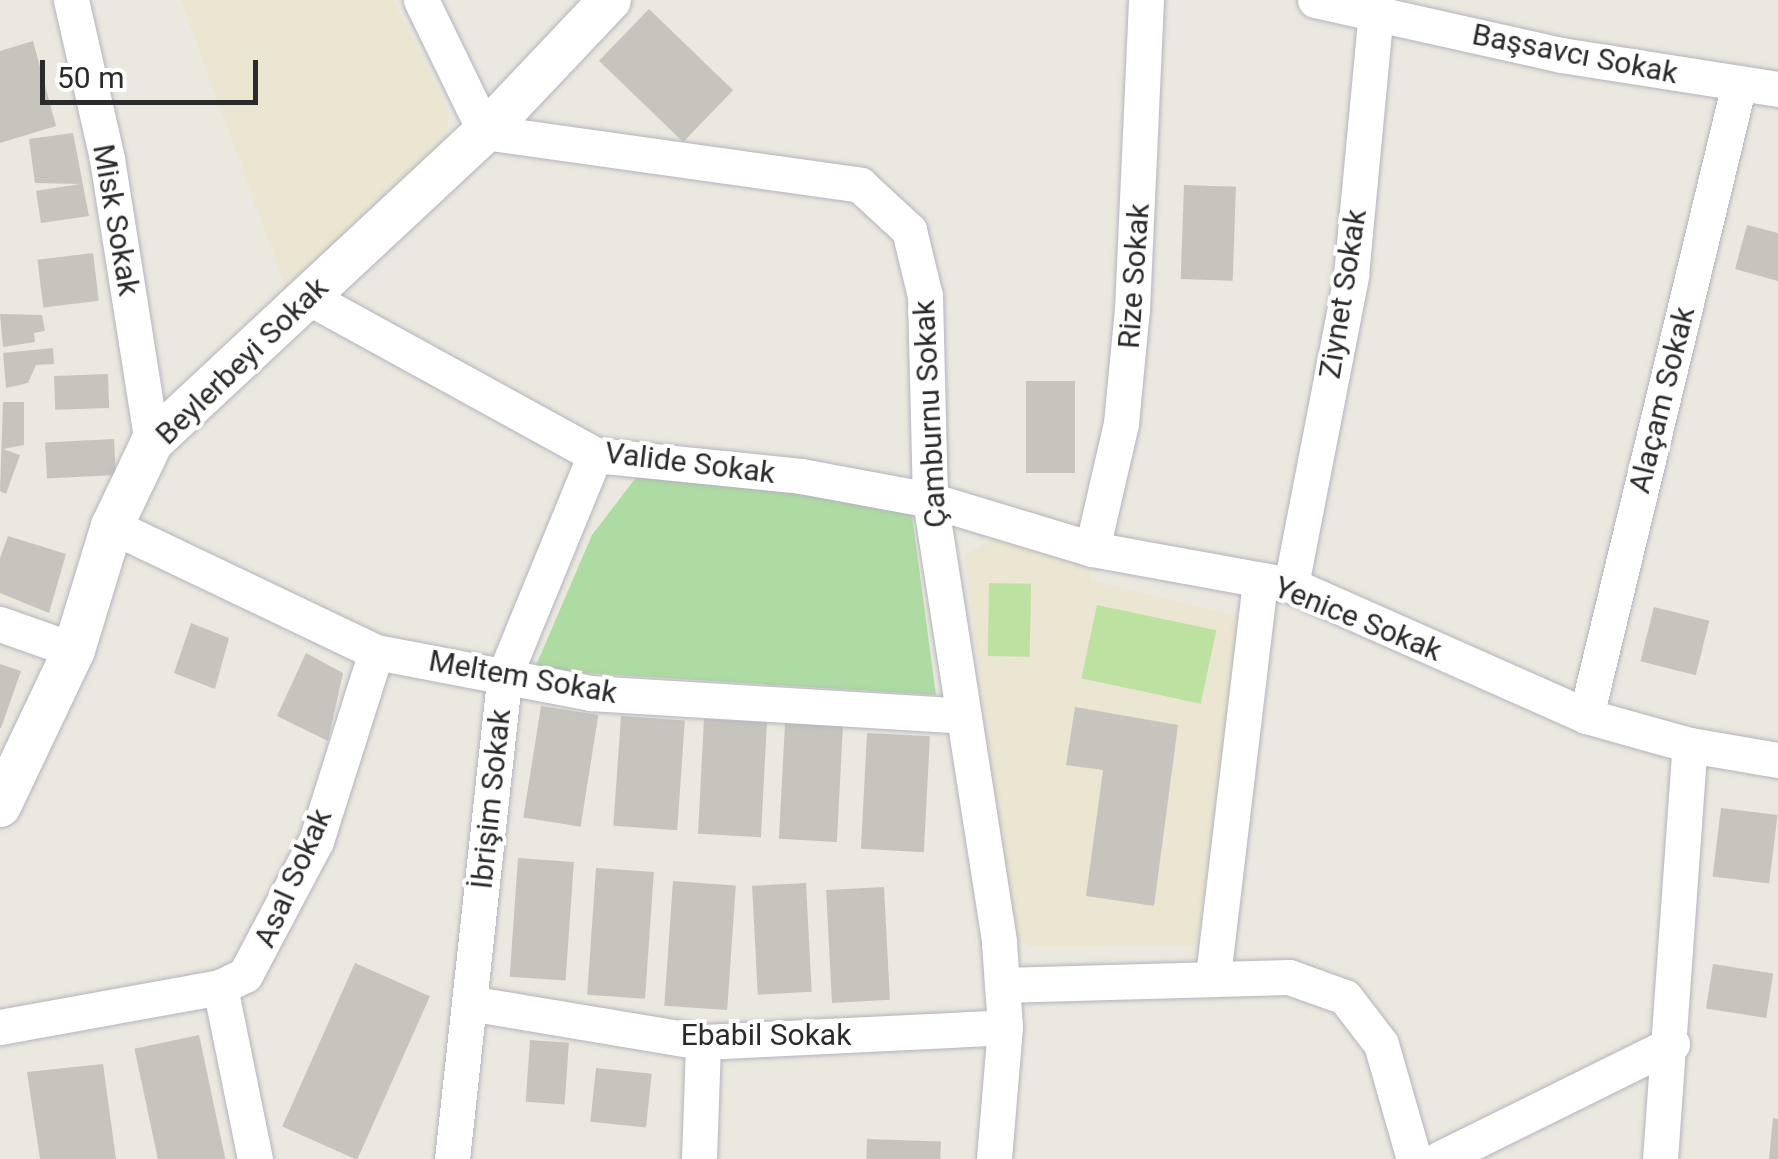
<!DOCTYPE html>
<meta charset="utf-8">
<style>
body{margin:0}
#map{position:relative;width:1778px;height:1159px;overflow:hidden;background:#ebe8df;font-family:Roboto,sans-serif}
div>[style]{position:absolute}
.education>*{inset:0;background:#ebe6d1}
.green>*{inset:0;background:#aedba2}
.pitch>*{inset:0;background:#bde1a0;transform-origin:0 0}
.building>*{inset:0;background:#c7c4be;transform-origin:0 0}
.roads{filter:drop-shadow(0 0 2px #b3b3bd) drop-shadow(0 0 2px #b3b3bd)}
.minor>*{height:35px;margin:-17.5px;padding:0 17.5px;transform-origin:17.5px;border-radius:17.5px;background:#fff}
.tertiary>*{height:42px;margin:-21px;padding:0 21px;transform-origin:21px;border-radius:21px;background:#fff}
span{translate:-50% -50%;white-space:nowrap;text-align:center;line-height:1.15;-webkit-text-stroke:8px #fff;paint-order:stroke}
.street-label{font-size:30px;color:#2b2b2b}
.scale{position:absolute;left:40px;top:60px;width:218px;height:45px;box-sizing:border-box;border:5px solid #2b2b2b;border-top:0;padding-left:12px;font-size:30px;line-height:35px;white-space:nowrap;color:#2b2b2b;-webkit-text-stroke:8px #fff;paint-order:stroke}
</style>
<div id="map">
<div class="education">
<i style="clip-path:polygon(181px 0,393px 0,449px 113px,446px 147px,288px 294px)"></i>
<i style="clip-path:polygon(992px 539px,1088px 562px,1091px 581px,1243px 617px,1196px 946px,1031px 947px,1011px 933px,965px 555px)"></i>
</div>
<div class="green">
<i style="clip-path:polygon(641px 471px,910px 501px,936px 695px,534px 670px,592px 535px)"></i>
</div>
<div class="pitch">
<i style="left:989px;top:583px;width:42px;height:73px;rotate:1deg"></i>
<i style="left:1097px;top:605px;width:122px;height:75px;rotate:12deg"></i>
</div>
<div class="building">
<i style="left:649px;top:9px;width:117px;height:72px;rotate:44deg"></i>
<i style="clip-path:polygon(33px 41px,56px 126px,0 143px,0 51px)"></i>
<i style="clip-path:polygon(73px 133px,89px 216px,41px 223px,36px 191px,80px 184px,35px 183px,29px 139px)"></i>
<i style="left:1184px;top:185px;width:52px;height:94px;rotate:2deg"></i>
<i style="clip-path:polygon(1747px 225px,1778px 233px,1778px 281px,1735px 269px)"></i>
<i style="left:93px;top:253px;width:48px;height:56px;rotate:83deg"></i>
<i style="clip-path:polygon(0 314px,42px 315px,45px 331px,34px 333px,35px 342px,3px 347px)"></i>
<i style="clip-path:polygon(53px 348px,54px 364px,36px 365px,28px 383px,6px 388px,3px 353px)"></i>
<i style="left:108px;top:374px;width:34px;height:54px;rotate:88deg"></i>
<i style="left:1075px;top:381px;width:92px;height:49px;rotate:90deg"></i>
<i style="clip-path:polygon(3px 402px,24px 402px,24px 445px,3px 449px,20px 455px,6px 494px,0 491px)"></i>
<i style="left:114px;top:439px;width:36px;height:69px;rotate:87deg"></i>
<i style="clip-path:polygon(8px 536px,66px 554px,49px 613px,0 593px,0 558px)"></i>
<i style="left:1654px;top:607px;width:57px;height:56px;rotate:14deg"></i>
<i style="clip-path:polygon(191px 623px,229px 638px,215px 689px,174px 673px)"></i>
<i style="clip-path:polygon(306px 653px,343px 673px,328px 741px,277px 716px)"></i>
<i style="clip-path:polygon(0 664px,21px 671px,1px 728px,0 728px)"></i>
<i style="left:541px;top:706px;width:58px;height:113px;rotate:9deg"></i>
<i style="clip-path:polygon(1075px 707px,1178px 725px,1154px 906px,1086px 896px,1103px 770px,1066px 765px)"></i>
<i style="left:621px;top:716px;width:64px;height:110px;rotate:4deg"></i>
<i style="left:704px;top:719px;width:63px;height:115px;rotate:3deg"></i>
<i style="left:785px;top:723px;width:58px;height:116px;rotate:3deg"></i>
<i style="left:867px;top:733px;width:63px;height:116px;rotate:3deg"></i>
<i style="left:1721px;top:808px;width:57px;height:69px;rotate:7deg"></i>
<i style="left:518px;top:858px;width:56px;height:119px;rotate:4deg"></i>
<i style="left:596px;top:868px;width:58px;height:127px;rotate:4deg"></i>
<i style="left:673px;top:881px;width:63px;height:125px;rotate:4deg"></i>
<i style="left:806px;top:883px;width:109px;height:54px;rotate:87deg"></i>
<i style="left:884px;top:887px;width:113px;height:58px;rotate:87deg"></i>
<i style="left:355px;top:963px;width:82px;height:179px;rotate:24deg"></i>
<i style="left:1713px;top:964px;width:61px;height:45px;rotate:9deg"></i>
<i style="left:199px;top:1035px;width:127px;height:66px;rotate:78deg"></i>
<i style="left:530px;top:1040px;width:39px;height:62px;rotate:4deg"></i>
<i style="clip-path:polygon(103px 1064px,116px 1159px,40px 1159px,27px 1072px)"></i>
<i style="left:596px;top:1068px;width:56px;height:54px;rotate:6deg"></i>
<i style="clip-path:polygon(1773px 1118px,1778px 1119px,1778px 1159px,1769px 1159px)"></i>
<i style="left:867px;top:1139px;width:74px;height:20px;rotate:2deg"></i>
</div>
<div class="roads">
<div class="minor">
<i style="left:71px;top:0;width:163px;rotate:77.2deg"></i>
<i style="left:107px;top:159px;width:287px;rotate:81deg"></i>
<i style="left:421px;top:0;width:147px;rotate:64.1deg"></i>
<i style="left:485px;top:132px;width:379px;rotate:8deg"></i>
<i style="left:860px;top:185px;width:67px;rotate:42.6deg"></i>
<i style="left:909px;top:230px;width:68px;rotate:76.4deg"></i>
<i style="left:925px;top:296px;width:204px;rotate:88.6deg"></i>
<i style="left:930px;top:500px;width:448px;rotate:81.1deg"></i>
<i style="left:999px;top:943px;width:84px;rotate:85.9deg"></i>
<i style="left:1005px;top:1027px;width:132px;rotate:94.8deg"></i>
<i style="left:1315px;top:0;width:252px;rotate:12.6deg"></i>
<i style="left:1561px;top:55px;width:220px;rotate:8.9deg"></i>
<i style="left:308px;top:297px;width:328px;rotate:28.8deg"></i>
<i style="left:595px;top:455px;width:207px;rotate:5.8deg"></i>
<i style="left:801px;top:476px;width:131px;rotate:10.5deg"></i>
<i style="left:930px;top:500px;width:169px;rotate:16.8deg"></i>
<i style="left:1092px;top:549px;width:202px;rotate:10.3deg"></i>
<i style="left:1291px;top:585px;width:323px;rotate:23.9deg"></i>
<i style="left:1586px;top:716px;width:108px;rotate:15.6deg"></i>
<i style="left:1690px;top:745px;width:89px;rotate:9.7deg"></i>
<i style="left:112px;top:526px;width:293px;rotate:25.5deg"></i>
<i style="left:376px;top:652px;width:219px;rotate:10.8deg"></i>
<i style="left:591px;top:693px;width:373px;rotate:3.5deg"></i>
<i style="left:1092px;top:549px;width:129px;rotate:-77deg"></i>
<i style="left:1121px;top:423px;width:115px;rotate:-84.5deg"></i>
<i style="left:1132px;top:309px;width:309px;rotate:-87.4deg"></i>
<i style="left:1291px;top:585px;width:316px;rotate:-79deg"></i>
<i style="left:1351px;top:275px;width:276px;rotate:-84.6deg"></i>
<i style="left:0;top:624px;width:78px;rotate:19.4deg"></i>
<i style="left:1586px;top:716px;width:650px;rotate:-76.39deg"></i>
<i style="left:1213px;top:976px;width:399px;rotate:-83.2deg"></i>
<i style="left:1002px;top:985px;width:287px;rotate:-1.6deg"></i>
<i style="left:1289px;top:977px;width:59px;rotate:19.7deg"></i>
<i style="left:1345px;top:997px;width:59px;rotate:52.5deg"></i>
<i style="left:1381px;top:1044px;width:120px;rotate:74deg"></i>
<i style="left:220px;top:987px;width:176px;rotate:78.5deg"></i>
<i style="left:469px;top:1003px;width:237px;rotate:9.5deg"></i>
<i style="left:703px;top:1042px;width:302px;rotate:-2.8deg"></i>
<i style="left:0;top:1027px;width:224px;rotate:-10.3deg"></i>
<i style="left:220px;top:987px;width:28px;rotate:-26deg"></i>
<i style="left:245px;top:975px;width:152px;rotate:-62.1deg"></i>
<i style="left:316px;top:841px;width:198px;rotate:-72.4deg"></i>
<i style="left:452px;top:1159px;width:488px;rotate:-83.8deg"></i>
<i style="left:505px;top:674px;width:237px;rotate:-67.7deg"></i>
<i style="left:699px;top:1159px;width:117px;rotate:-88deg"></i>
<i style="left:1439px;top:1159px;width:260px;rotate:-26.3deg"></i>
<i style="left:1660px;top:1159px;width:415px;rotate:-85.9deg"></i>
</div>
<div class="tertiary">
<i style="left:0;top:806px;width:173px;rotate:-64.6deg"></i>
<i style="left:74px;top:650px;width:130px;rotate:-73deg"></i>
<i style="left:112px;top:526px;width:93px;rotate:-64.5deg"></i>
<i style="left:152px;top:442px;width:455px;rotate:-43deg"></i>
<i style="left:485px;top:132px;width:182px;rotate:-46.6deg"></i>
</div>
</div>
<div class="street-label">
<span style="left:1575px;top:54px;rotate:11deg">Başsavcı Sokak</span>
<span style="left:116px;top:220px;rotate:80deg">Misk Sokak</span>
<span style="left:1134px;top:276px;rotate:-86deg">Rize Sokak</span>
<span style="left:1343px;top:294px;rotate:-81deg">Ziynet Sokak</span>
<span style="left:242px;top:361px;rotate:-44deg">Beylerbeyi Sokak</span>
<span style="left:1662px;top:400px;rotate:-76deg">Alaçam Sokak</span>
<span style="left:930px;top:414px;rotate:-93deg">Çamburnu Sokak</span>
<span style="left:690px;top:463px;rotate:7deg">Valide Sokak</span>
<span style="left:1358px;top:619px;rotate:22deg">Yenice Sokak</span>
<span style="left:523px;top:677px;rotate:10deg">Meltem Sokak</span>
<span style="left:491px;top:799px;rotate:-84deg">İbrişim Sokak</span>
<span style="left:293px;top:878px;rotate:-66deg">Asal Sokak</span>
<span style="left:766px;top:1035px">Ebabil Sokak</span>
</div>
<div class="scale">50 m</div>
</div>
